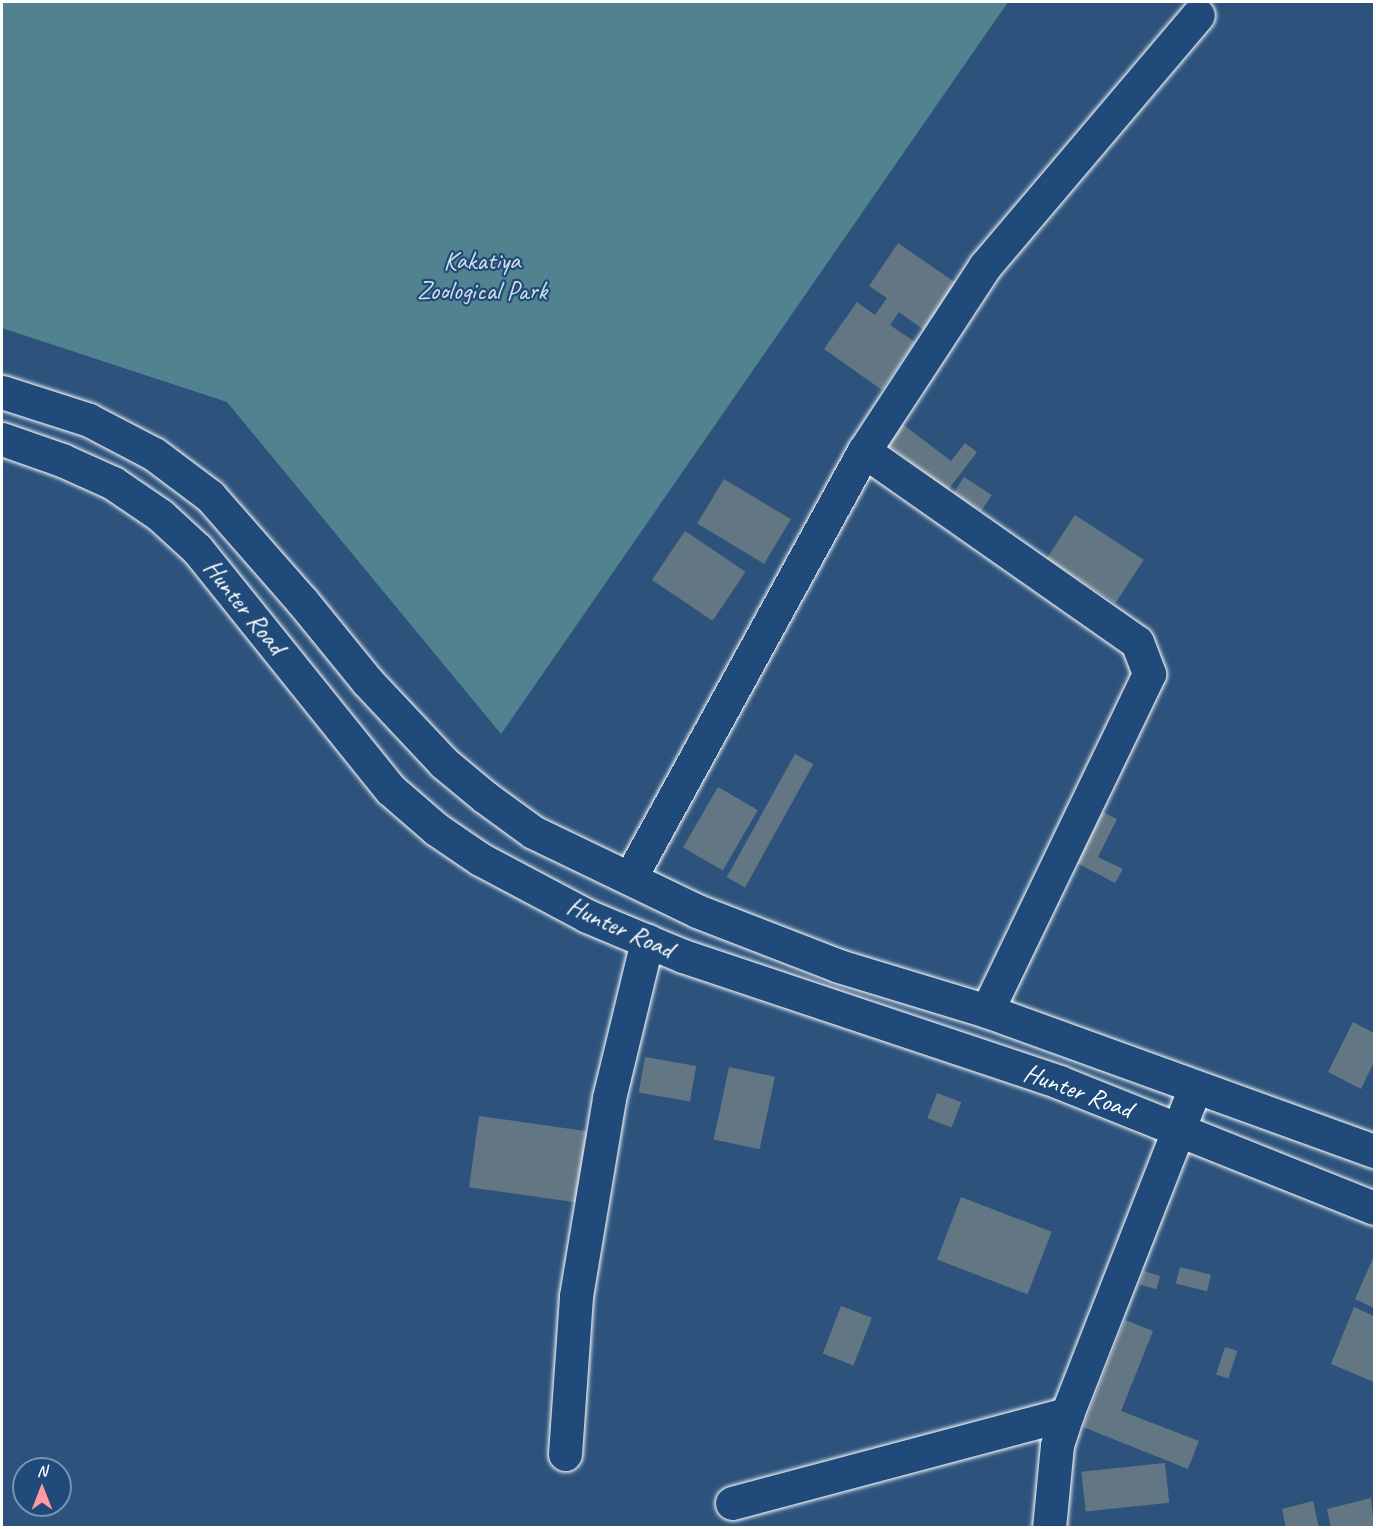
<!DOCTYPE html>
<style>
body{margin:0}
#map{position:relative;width:1376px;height:1529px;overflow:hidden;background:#2d537c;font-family:Caveat,sans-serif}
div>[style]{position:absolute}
.green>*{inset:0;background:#50838f}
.building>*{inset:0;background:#637684;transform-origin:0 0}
.roads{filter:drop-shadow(0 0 2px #fff) drop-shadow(0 0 2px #fff)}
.street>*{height:33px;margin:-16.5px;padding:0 16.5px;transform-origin:16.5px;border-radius:16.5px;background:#1f4a7a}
.secondary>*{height:33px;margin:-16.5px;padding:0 16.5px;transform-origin:16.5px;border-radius:16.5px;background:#1f4a7a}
span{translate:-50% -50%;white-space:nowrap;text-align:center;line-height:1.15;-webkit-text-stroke:4.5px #1f4a7a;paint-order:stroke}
.park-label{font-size:26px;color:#d3e0e3}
.street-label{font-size:26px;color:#fff}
.frame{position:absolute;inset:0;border:3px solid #fff;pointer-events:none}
.north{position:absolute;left:12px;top:1457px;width:60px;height:60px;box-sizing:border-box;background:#1f4a7a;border:2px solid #7992af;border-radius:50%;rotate:0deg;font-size:16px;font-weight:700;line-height:24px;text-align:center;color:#fff}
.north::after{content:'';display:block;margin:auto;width:21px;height:27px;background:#ff9aa2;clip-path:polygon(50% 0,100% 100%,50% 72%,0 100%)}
</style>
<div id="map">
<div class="green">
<i style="clip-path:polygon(2px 2px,1008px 2px,501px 734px,227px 402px,2px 328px)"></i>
</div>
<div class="building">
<i style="clip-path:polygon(898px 243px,956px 283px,924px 330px,899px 312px,890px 325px,915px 342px,882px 390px,824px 349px,857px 302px,875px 315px,887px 298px,869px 286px)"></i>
<i style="clip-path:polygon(900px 422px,951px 461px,965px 443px,977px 452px,948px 490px,884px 442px)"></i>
<i style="left:964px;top:477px;width:33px;height:19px;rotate:33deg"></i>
<i style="left:724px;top:479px;width:78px;height:52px;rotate:31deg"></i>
<i style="left:1075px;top:515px;width:82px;height:52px;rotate:33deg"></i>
<i style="left:685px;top:531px;width:73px;height:59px;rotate:34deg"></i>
<i style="left:795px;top:754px;width:21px;height:141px;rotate:29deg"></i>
<i style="left:718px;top:787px;width:46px;height:70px;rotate:30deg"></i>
<i style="clip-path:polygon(1103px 812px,1117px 819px,1098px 857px,1123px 869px,1115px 883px,1077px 863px)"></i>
<i style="clip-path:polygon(1353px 1022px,1374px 1033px,1374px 1062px,1361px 1089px,1328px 1072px)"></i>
<i style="left:645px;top:1057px;width:52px;height:36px;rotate:10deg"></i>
<i style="left:729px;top:1067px;width:47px;height:74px;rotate:12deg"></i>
<i style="left:937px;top:1093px;width:26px;height:27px;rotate:21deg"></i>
<i style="left:479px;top:1116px;width:109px;height:72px;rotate:8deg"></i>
<i style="left:961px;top:1197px;width:97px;height:67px;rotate:21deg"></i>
<i style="clip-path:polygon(1374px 1256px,1374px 1308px,1355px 1299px)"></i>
<i style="left:1180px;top:1267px;width:32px;height:17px;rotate:14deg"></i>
<i style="left:1144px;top:1271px;width:17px;height:14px;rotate:17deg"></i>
<i style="left:841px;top:1306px;width:33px;height:51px;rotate:21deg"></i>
<i style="clip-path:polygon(1354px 1307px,1374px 1316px,1374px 1382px,1331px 1364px)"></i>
<i style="clip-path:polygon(1125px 1320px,1153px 1331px,1121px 1411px,1199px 1441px,1188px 1469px,1083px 1427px)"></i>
<i style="left:1225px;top:1347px;width:13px;height:29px;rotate:18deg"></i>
<i style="left:1165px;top:1463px;width:40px;height:84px;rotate:84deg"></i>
<i style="clip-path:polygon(1371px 1498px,1374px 1528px,1331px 1528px,1327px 1509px)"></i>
<i style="clip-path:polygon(1313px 1501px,1319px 1528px,1286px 1528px,1282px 1509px)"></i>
</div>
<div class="roads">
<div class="street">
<i style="left:864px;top:451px;width:333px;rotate:35deg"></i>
<i style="left:1137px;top:642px;width:34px;rotate:69deg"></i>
<i style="left:1149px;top:674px;width:374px;rotate:115.7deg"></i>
<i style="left:630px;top:878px;width:487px;rotate:-61.3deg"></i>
<i style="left:864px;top:451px;width:221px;rotate:-56.8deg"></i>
<i style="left:985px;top:266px;width:329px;rotate:-49.7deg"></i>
<i style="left:565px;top:1454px;width:158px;rotate:-86deg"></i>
<i style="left:576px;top:1296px;width:201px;rotate:-80.5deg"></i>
<i style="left:609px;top:1098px;width:162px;rotate:-76.4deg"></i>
<i style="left:732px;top:1503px;width:347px;rotate:-14.9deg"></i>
<i style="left:1049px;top:1528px;width:83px;rotate:-84.5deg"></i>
<i style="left:1057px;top:1445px;width:33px;rotate:-72deg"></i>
<i style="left:1067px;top:1414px;width:351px;rotate:-68.6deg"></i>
</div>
<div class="secondary">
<i style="left:2px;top:392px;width:91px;rotate:17.8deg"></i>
<i style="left:89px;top:420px;width:73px;rotate:27.6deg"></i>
<i style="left:154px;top:454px;width:70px;rotate:36.9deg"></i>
<i style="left:210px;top:496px;width:140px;rotate:48.8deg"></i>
<i style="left:302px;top:601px;width:103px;rotate:50.9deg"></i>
<i style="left:367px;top:681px;width:112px;rotate:46.8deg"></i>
<i style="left:444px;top:763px;width:53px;rotate:39.7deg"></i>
<i style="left:485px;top:797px;width:59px;rotate:36.1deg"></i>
<i style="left:533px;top:832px;width:182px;rotate:25.7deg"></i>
<i style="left:697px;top:911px;width:152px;rotate:21.2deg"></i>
<i style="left:839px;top:966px;width:155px;rotate:16.9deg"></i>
<i style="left:987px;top:1011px;width:412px;rotate:19.9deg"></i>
<i style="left:2px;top:439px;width:64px;rotate:19.3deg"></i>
<i style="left:62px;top:460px;width:56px;rotate:24.3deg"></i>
<i style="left:113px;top:483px;width:57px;rotate:34.2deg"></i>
<i style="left:160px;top:515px;width:50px;rotate:42.6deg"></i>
<i style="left:197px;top:549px;width:309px;rotate:51.2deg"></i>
<i style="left:391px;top:790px;width:60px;rotate:40.9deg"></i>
<i style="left:436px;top:829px;width:53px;rotate:34.3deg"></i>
<i style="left:480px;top:859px;width:121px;rotate:28deg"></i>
<i style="left:587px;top:916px;width:104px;rotate:22.6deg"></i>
<i style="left:683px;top:956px;width:397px;rotate:18.5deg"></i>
<i style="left:1059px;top:1082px;width:339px;rotate:21.8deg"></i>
</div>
</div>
<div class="park-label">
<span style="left:482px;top:276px">Kakatiya<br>Zoological Park</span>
</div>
<div class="street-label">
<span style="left:244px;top:607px;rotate:51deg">Hunter Road</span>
<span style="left:620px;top:928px;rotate:24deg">Hunter Road</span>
<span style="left:1078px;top:1091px;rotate:20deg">Hunter Road</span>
</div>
<div class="frame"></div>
<div class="north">N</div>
</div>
